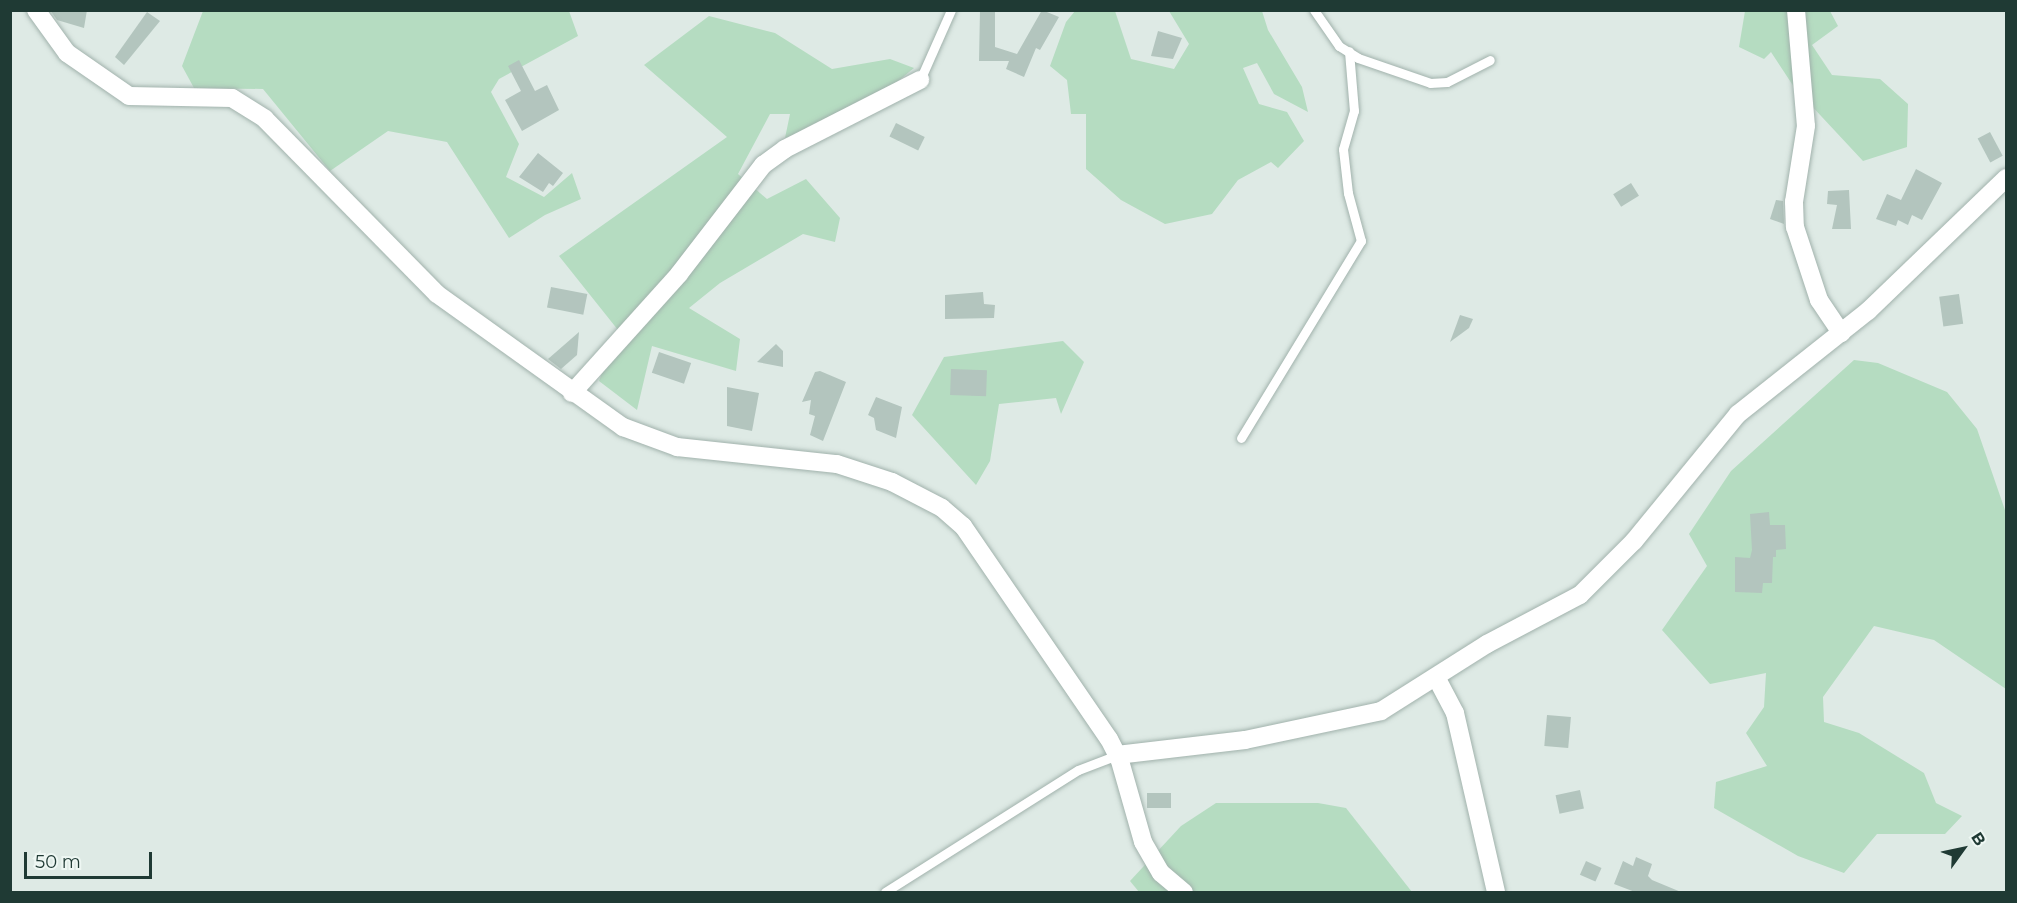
<!DOCTYPE html>
<style>
body{margin:0}
#map{position:relative;width:2017px;height:903px;overflow:hidden;background:#deeae5;font-family:Montserrat,sans-serif}
div>[style]{position:absolute}
.green>*{inset:0;background:#b5dcc1}
.building>*{inset:0;background:#b3c5be;transform-origin:0 0}
.roads{filter:drop-shadow(0 0 2px #a1b2ac) drop-shadow(0 0 2px #a1b2ac)}
.service>*{height:9px;margin:-4.5px;padding:0 4.5px;transform-origin:4.5px;border-radius:4.5px;background:#fff}
.minor>*{height:18px;margin:-9px;padding:0 9px;transform-origin:9px;border-radius:9px;background:#fff}
.tertiary>*{height:18px;margin:-9px;padding:0 9px;transform-origin:9px;border-radius:9px;background:#fff}
span{translate:-50% -50%;white-space:nowrap;text-align:center;line-height:1.15;-webkit-text-stroke:4.5px #eef7f3;paint-order:stroke}
.frame{position:absolute;inset:0;border:12px solid #1f3a34;pointer-events:none}
.north{position:absolute;left:1933px;top:819px;width:60px;height:60px;-webkit-text-stroke:4px #eef7f3;paint-order:stroke;rotate:57deg;font-size:16px;font-weight:700;line-height:24px;text-align:center;color:#1f3a34}
.north::after{content:'';display:block;margin:auto;width:21px;height:27px;background:#1f3a34;clip-path:polygon(50% 0,100% 100%,50% 72%,0 100%)}
.scale{position:absolute;left:24px;top:852px;width:128px;height:27px;box-sizing:border-box;border:3px solid #1f3a34;border-top:0;padding-left:8px;font-size:18px;line-height:21px;white-space:nowrap;color:#1f3a34;-webkit-text-stroke:4px #eef7f3;paint-order:stroke}
</style>
<div id="map">
<div class="green">
<i style="clip-path:polygon(203px 11px,569px 11px,578px 36px,499px 79px,491px 92px,519px 144px,506px 177px,544px 197px,572px 173px,581px 199px,545px 215px,509px 238px,447px 142px,388px 131px,330px 171px,263px 89px,194px 88px,182px 66px)"></i>
<i style="clip-path:polygon(1075px 11px,1115px 11px,1131px 59px,1174px 69px,1189px 44px,1169px 11px,1262px 11px,1268px 30px,1302px 87px,1308px 112px,1274px 94px,1257px 63px,1243px 68px,1259px 104px,1287px 112px,1304px 141px,1278px 168px,1271px 162px,1238px 180px,1212px 214px,1165px 224px,1121px 200px,1086px 169px,1086px 114px,1071px 114px,1067px 80px,1050px 66px,1066px 22px)"></i>
<i style="clip-path:polygon(1745px 11px,1830px 11px,1838px 26px,1812px 45px,1832px 75px,1880px 79px,1908px 104px,1907px 147px,1863px 161px,1794px 87px,1771px 52px,1764px 59px,1739px 47px)"></i>
<i style="clip-path:polygon(709px 16px,775px 33px,832px 69px,890px 59px,914px 68px,864px 109px,785px 138px,790px 114px,770px 114px,738px 174px,767px 199px,806px 179px,840px 218px,835px 242px,803px 234px,720px 283px,689px 308px,740px 339px,736px 371px,652px 346px,637px 410px,599px 381px,618px 330px,559px 256px,727px 137px,644px 65px)"></i>
<i style="clip-path:polygon(1063px 341px,1084px 362px,1061px 414px,1056px 398px,999px 404px,990px 461px,976px 485px,912px 415px,944px 357px)"></i>
<i style="clip-path:polygon(1854px 360px,1878px 363px,1947px 392px,1977px 429px,2006px 513px,2006px 689px,1934px 640px,1874px 626px,1823px 697px,1824px 722px,1859px 733px,1924px 773px,1936px 803px,1962px 816px,1945px 834px,1877px 834px,1844px 873px,1798px 856px,1714px 808px,1716px 782px,1767px 766px,1746px 733px,1764px 707px,1766px 673px,1710px 684px,1662px 630px,1707px 566px,1689px 534px,1731px 471px)"></i>
<i style="clip-path:polygon(1216px 803px,1318px 803px,1346px 808px,1412px 892px,1139px 892px,1130px 881px,1181px 826px)"></i>
</div>
<div class="building">
<i style="clip-path:polygon(50px 10px,87px 10px,84px 28px,57px 20px)"></i>
<i style="clip-path:polygon(980px 10px,995px 10px,995px 47px,1017px 54px,1042px 10px,1059px 17px,1040px 50px,1036px 48px,1024px 77px,1006px 69px,1009px 61px,979px 61px)"></i>
<i style="clip-path:polygon(147px 12px,160px 21px,124px 65px,115px 57px)"></i>
<i style="clip-path:polygon(1158px 31px,1182px 38px,1173px 59px,1151px 56px)"></i>
<i style="clip-path:polygon(519px 60px,535px 91px,547px 85px,559px 110px,522px 131px,505px 100px,521px 91px,508px 66px)"></i>
<i style="left:896px;top:123px;width:32px;height:15px;rotate:26deg"></i>
<i style="left:1990px;top:132px;width:27px;height:14px;rotate:62deg"></i>
<i style="clip-path:polygon(538px 153px,563px 173px,553px 186px,549px 183px,543px 192px,519px 177px)"></i>
<i style="clip-path:polygon(1916px 169px,1942px 183px,1922px 220px,1912px 215px,1908px 225px,1898px 220px,1896px 226px,1876px 219px,1887px 194px,1901px 200px)"></i>
<i style="left:1631px;top:183px;width:15px;height:21px;rotate:58deg"></i>
<i style="clip-path:polygon(1849px 190px,1851px 229px,1832px 229px,1837px 205px,1827px 204px,1828px 191px)"></i>
<i style="clip-path:polygon(1776px 200px,1783px 201px,1784px 224px,1770px 219px)"></i>
<i style="left:551px;top:287px;width:37px;height:21px;rotate:11deg"></i>
<i style="clip-path:polygon(983px 292px,984px 304px,995px 305px,994px 318px,945px 319px,945px 295px)"></i>
<i style="left:1959px;top:294px;width:30px;height:20px;rotate:82deg"></i>
<i style="clip-path:polygon(1460px 315px,1473px 319px,1469px 328px,1450px 342px)"></i>
<i style="clip-path:polygon(579px 332px,577px 355px,561px 369px,548px 359px)"></i>
<i style="clip-path:polygon(776px 344px,783px 351px,783px 367px,757px 362px)"></i>
<i style="left:659px;top:352px;width:34px;height:22px;rotate:19deg"></i>
<i style="left:951px;top:369px;width:36px;height:26px;rotate:2deg"></i>
<i style="clip-path:polygon(820px 371px,846px 382px,823px 441px,810px 435px,815px 416px,809px 414px,811px 400px,802px 402px,815px 372px)"></i>
<i style="clip-path:polygon(727px 387px,759px 393px,752px 431px,727px 426px)"></i>
<i style="clip-path:polygon(876px 397px,902px 407px,896px 438px,876px 430px,874px 418px,868px 415px)"></i>
<i style="clip-path:polygon(1769px 512px,1770px 525px,1785px 525px,1786px 549px,1776px 550px,1776px 557px,1773px 557px,1772px 583px,1763px 583px,1762px 593px,1735px 592px,1735px 557px,1750px 558px,1752px 550px,1750px 514px)"></i>
<i style="left:1547px;top:715px;width:24px;height:31px;rotate:5deg"></i>
<i style="left:1580px;top:790px;width:19px;height:25px;rotate:78deg"></i>
<i style="left:1147px;top:793px;width:24px;height:15px"></i>
<i style="clip-path:polygon(1636px 857px,1652px 864px,1648px 876px,1652px 880px,1681px 892px,1635px 892px,1614px 884px,1623px 861px,1633px 866px)"></i>
<i style="left:1586px;top:861px;width:17px;height:15px;rotate:24deg"></i>
</div>
<div class="roads">
<div class="service">
<i style="left:1314px;top:10px;width:44px;rotate:55.2deg"></i>
<i style="left:1339px;top:46px;width:22px;rotate:32deg"></i>
<i style="left:1358px;top:58px;width:76px;rotate:19.1deg"></i>
<i style="left:1430px;top:83px;width:17px;rotate:-3deg"></i>
<i style="left:1447px;top:82px;width:48px;rotate:-27.1deg"></i>
<i style="left:920px;top:80px;width:77px;rotate:-66.1deg"></i>
<i style="left:1241px;top:438px;width:231px;rotate:-58.7deg"></i>
<i style="left:1361px;top:241px;width:50px;rotate:-105.2deg"></i>
<i style="left:1348px;top:193px;width:44px;rotate:-96.5deg"></i>
<i style="left:1343px;top:149px;width:40px;rotate:-74deg"></i>
<i style="left:1354px;top:111px;width:60px;rotate:-94.8deg"></i>
<i style="left:885px;top:892px;width:228px;rotate:-32.3deg"></i>
<i style="left:1078px;top:770px;width:42px;rotate:-21deg"></i>
</div>
<div class="minor">
<i style="left:1796px;top:10px;width:116px;rotate:85.1deg"></i>
<i style="left:1806px;top:126px;width:77px;rotate:99deg"></i>
<i style="left:1794px;top:202px;width:25px;rotate:88deg"></i>
<i style="left:1795px;top:227px;width:77px;rotate:71.8deg"></i>
<i style="left:1819px;top:300px;width:40px;rotate:56deg"></i>
<i style="left:572px;top:393px;width:160px;rotate:-48deg"></i>
<i style="left:679px;top:274px;width:138px;rotate:-52.4deg"></i>
<i style="left:763px;top:165px;width:27px;rotate:-36deg"></i>
<i style="left:785px;top:149px;width:152px;rotate:-27.1deg"></i>
<i style="left:1436px;top:677px;width:41px;rotate:62.2deg"></i>
<i style="left:1455px;top:713px;width:184px;rotate:77.1deg"></i>
<i style="left:1117px;top:755px;width:129px;rotate:-6.7deg"></i>
<i style="left:1245px;top:740px;width:139px;rotate:-12deg"></i>
<i style="left:1381px;top:711px;width:125px;rotate:-32.3deg"></i>
<i style="left:1487px;top:644px;width:105px;rotate:-27.8deg"></i>
<i style="left:1580px;top:595px;width:76px;rotate:-45deg"></i>
<i style="left:1634px;top:541px;width:164px;rotate:-50.7deg"></i>
<i style="left:1738px;top:414px;width:166px;rotate:-38.4deg"></i>
<i style="left:1868px;top:311px;width:192px;rotate:-43.9deg"></i>
</div>
<div class="tertiary">
<i style="left:36px;top:10px;width:53px;rotate:54.2deg"></i>
<i style="left:67px;top:53px;width:75px;rotate:34.7deg"></i>
<i style="left:129px;top:96px;width:103px;rotate:1.1deg"></i>
<i style="left:232px;top:98px;width:39px;rotate:32deg"></i>
<i style="left:265px;top:119px;width:245px;rotate:45.5deg"></i>
<i style="left:437px;top:294px;width:229px;rotate:35.6deg"></i>
<i style="left:623px;top:427px;width:58px;rotate:20.3deg"></i>
<i style="left:677px;top:447px;width:161px;rotate:6.1deg"></i>
<i style="left:837px;top:464px;width:58px;rotate:18.1deg"></i>
<i style="left:892px;top:482px;width:56px;rotate:27.5deg"></i>
<i style="left:942px;top:508px;width:28px;rotate:41deg"></i>
<i style="left:963px;top:526px;width:258px;rotate:55.6deg"></i>
<i style="left:1109px;top:739px;width:25px;rotate:63deg"></i>
<i style="left:1120px;top:761px;width:84px;rotate:74.1deg"></i>
<i style="left:1143px;top:842px;width:36px;rotate:60deg"></i>
<i style="left:1161px;top:873px;width:30px;rotate:40deg"></i>
</div>
</div>
<div class="frame"></div>
<div class="north">B</div>
<div class="scale">50 m</div>
</div>
